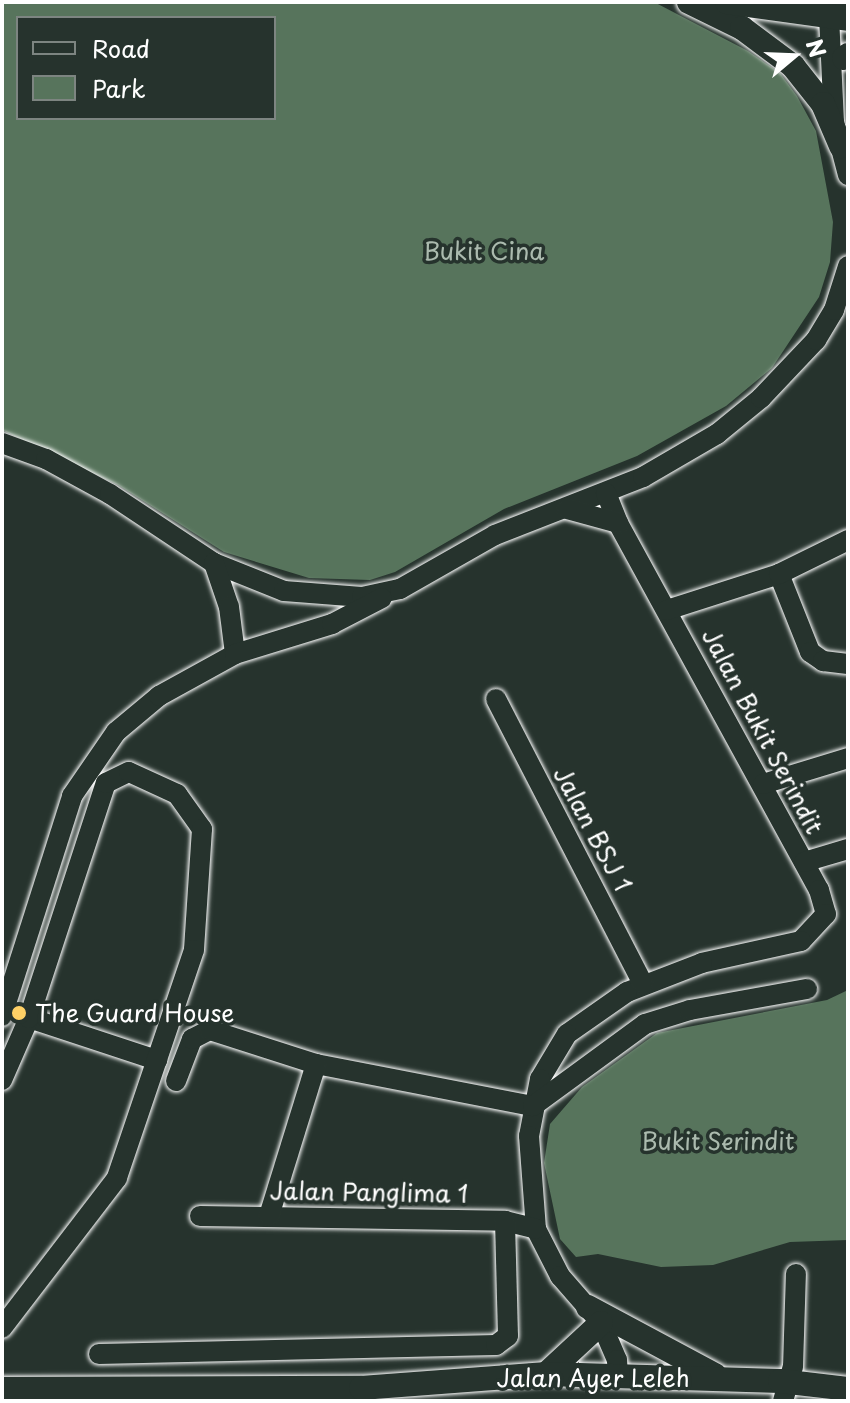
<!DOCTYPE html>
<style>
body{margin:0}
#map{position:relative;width:850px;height:1403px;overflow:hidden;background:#26332d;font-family:"Playpen Sans",sans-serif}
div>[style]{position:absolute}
.green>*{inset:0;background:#57745c}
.roads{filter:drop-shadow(0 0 2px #fff) drop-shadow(0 0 2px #fff)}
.minor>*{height:20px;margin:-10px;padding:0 10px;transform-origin:10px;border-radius:10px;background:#26332d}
.major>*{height:24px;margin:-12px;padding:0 12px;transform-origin:12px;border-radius:12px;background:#26332d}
.dots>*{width:22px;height:22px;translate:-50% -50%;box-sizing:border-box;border:4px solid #26332d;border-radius:50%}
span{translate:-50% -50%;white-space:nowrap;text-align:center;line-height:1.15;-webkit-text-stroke:7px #26332d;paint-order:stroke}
.park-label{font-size:24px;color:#abbaae}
.street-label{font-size:24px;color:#fff}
.poi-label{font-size:24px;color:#fff}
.left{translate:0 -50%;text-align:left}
.frame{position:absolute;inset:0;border:4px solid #fff;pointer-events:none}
.legend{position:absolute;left:16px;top:16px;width:260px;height:104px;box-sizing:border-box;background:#26332d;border:2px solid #7d8581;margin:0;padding:10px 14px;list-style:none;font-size:24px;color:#fff}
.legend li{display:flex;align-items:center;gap:16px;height:40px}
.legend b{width:40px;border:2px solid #7d8581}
.north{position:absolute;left:754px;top:16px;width:80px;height:80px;-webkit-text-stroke:6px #26332d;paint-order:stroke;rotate:71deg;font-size:22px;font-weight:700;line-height:32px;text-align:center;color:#fff}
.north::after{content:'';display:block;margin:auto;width:28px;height:36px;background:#fff;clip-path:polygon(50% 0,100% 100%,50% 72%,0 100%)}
</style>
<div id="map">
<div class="green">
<i style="clip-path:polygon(evenodd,2px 2px,654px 2px,748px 51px,780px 73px,797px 96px,816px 131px,833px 222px,830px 262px,819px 297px,772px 368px,726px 406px,637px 456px,504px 509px,395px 572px,370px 580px,309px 578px,224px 552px,118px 485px,2px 430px,2px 2px,18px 18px,274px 18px,274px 118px,18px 118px,18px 18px)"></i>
<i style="clip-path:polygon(848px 990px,848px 1240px,790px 1242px,713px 1265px,661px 1267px,598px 1254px,576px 1257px,560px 1239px,544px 1163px,550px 1124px,582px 1087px,657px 1033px,827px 1000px)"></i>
</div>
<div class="roads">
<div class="minor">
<i style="left:841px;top:2px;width:18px;rotate:131deg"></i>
<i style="left:829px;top:16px;width:106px;rotate:87.3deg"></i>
<i style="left:834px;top:122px;width:55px;rotate:75.2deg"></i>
<i style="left:2px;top:443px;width:47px;rotate:20deg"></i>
<i style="left:46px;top:459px;width:73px;rotate:28.7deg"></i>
<i style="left:110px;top:494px;width:125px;rotate:33.6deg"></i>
<i style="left:214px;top:563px;width:75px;rotate:21.8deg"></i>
<i style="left:284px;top:591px;width:78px;rotate:4.4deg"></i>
<i style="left:362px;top:597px;width:39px;rotate:-12deg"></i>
<i style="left:400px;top:589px;width:109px;rotate:-29.6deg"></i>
<i style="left:495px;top:535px;width:159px;rotate:-21.4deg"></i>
<i style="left:643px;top:477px;width:86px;rotate:-30.2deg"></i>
<i style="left:717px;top:434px;width:57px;rotate:-39.3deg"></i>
<i style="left:761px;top:398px;width:80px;rotate:-46.5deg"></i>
<i style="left:816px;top:340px;width:35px;rotate:-59deg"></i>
<i style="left:834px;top:310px;width:46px;rotate:-72.3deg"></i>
<i style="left:606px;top:493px;width:32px;rotate:68deg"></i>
<i style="left:618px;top:523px;width:418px;rotate:61.3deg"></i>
<i style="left:819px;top:890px;width:25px;rotate:74deg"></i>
<i style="left:826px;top:914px;width:37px;rotate:133deg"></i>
<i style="left:801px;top:941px;width:101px;rotate:167.5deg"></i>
<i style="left:702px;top:963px;width:80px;rotate:158.9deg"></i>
<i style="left:627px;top:992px;width:73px;rotate:145deg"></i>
<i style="left:567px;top:1034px;width:52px;rotate:121deg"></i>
<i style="left:540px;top:1079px;width:58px;rotate:100.9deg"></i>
<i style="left:529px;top:1136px;width:93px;rotate:85.7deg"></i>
<i style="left:536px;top:1229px;width:53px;rotate:62.9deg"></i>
<i style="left:560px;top:1276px;width:62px;rotate:48.9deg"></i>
<i style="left:601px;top:1323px;width:40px;rotate:66.6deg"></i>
<i style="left:617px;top:1360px;width:15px;rotate:86deg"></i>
<i style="left:567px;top:509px;width:53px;rotate:15.4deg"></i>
<i style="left:214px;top:563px;width:46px;rotate:71.2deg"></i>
<i style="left:229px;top:607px;width:47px;rotate:82.7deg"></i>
<i style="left:779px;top:574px;width:84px;rotate:68.3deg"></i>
<i style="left:810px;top:652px;width:16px;rotate:35deg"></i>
<i style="left:823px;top:661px;width:25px;rotate:7deg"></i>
<i style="left:667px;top:610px;width:118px;rotate:-17.8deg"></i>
<i style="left:779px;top:574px;width:77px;rotate:-26.2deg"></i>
<i style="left:496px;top:699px;width:321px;rotate:62.7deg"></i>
<i style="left:763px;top:784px;width:89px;rotate:-17deg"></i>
<i style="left:804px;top:862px;width:46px;rotate:-16.5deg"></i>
<i style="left:2px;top:1016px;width:231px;rotate:-72.3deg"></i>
<i style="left:72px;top:796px;width:78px;rotate:-55.5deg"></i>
<i style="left:116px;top:732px;width:56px;rotate:-39.9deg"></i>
<i style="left:159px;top:696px;width:87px;rotate:-28.9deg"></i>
<i style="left:235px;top:654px;width:102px;rotate:-17.2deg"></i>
<i style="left:332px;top:624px;width:56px;rotate:-27.5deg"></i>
<i style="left:29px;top:1018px;width:135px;rotate:18.2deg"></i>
<i style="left:2px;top:1080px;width:68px;rotate:-66.5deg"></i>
<i style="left:29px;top:1018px;width:247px;rotate:-71.9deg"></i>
<i style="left:106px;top:783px;width:25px;rotate:-26deg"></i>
<i style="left:129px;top:772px;width:53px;rotate:24.6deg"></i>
<i style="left:177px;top:794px;width:43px;rotate:54.5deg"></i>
<i style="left:202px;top:829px;width:121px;rotate:93.8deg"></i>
<i style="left:194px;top:950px;width:241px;rotate:108.7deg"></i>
<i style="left:117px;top:1178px;width:189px;rotate:127.5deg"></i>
<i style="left:176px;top:1081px;width:45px;rotate:-69.1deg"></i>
<i style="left:192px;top:1039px;width:20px;rotate:-27deg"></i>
<i style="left:210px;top:1030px;width:111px;rotate:17.8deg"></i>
<i style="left:316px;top:1064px;width:221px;rotate:11deg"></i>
<i style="left:533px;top:1106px;width:139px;rotate:-36.2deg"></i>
<i style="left:645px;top:1024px;width:47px;rotate:-17.3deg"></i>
<i style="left:690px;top:1010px;width:119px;rotate:-10.2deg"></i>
<i style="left:200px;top:1216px;width:305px;rotate:0.9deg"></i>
<i style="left:505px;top:1221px;width:32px;rotate:14deg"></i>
<i style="left:269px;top:1216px;width:159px;rotate:-72.8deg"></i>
<i style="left:99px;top:1354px;width:397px;rotate:-1.3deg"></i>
<i style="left:496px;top:1345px;width:15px;rotate:-37deg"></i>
<i style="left:508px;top:1336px;width:115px;rotate:-91.5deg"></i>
<i style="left:783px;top:1401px;width:35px;rotate:-74deg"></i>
<i style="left:793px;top:1367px;width:93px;rotate:-88.2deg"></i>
</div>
<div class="major">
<i style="left:689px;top:2px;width:59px;rotate:26.1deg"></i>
<i style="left:742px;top:28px;width:64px;rotate:36.7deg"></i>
<i style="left:793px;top:66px;width:48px;rotate:51.7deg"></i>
<i style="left:823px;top:104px;width:46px;rotate:66.8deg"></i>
<i style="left:727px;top:2px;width:122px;rotate:8deg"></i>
<i style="left:844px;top:58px;width:5px;rotate:-37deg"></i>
<i style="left:588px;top:1307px;width:144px;rotate:28.2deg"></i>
<i style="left:546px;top:1374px;width:75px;rotate:-42.8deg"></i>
<i style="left:2px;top:1389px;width:359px;rotate:-0.2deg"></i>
<i style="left:361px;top:1388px;width:186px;rotate:-4.3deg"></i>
<i style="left:546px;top:1374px;width:234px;rotate:1.7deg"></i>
<i style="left:780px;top:1381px;width:68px;rotate:6.7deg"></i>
</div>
</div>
<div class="dots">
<i style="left:19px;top:1013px;background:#ffd166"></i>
</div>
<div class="park-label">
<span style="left:484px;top:251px">Bukit Cina</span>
<span style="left:718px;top:1141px">Bukit Serindit</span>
</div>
<div class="street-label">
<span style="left:763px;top:731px;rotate:62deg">Jalan Bukit Serindit</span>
<span style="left:593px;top:829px;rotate:62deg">Jalan BSJ 1</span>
<span style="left:369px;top:1192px;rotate:1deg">Jalan Panglima 1</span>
<span style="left:593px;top:1378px">Jalan Ayer Leleh</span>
</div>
<div class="poi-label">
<span class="left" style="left:35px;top:1013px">The Guard House</span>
</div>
<div class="frame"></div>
<ul class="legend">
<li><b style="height:10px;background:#26332d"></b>Road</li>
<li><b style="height:22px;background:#57745c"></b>Park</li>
</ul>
<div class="north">N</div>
</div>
